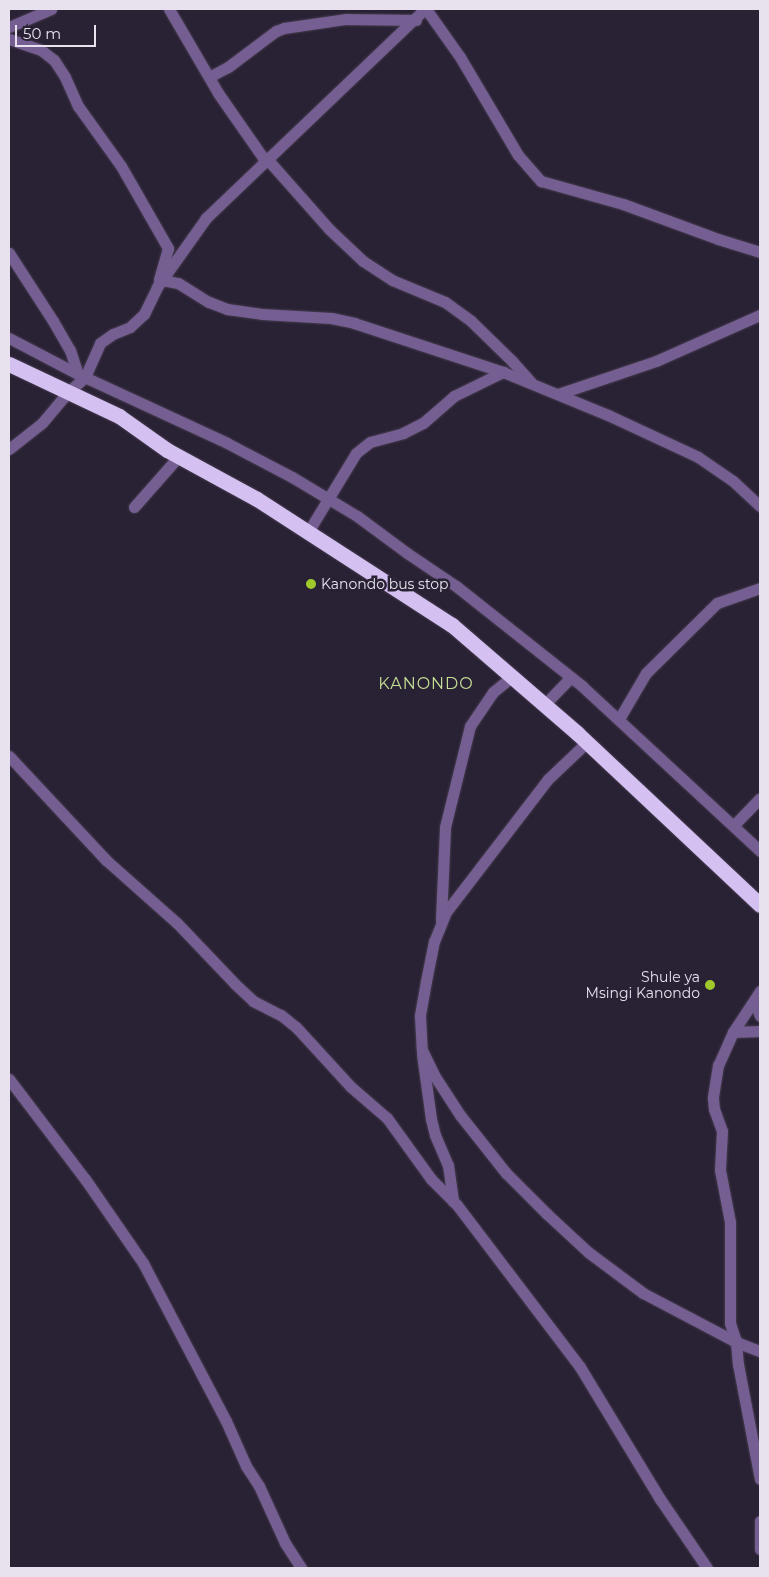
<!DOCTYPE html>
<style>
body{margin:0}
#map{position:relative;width:769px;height:1577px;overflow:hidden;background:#292134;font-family:Montserrat,sans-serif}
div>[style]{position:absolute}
.roads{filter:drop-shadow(0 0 1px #443c4e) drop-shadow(0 0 1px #443c4e)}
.minor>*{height:11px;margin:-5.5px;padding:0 5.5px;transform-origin:5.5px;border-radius:5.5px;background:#755e91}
.highway>*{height:15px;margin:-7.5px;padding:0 7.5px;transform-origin:7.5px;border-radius:7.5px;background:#d5c0f2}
.dots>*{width:14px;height:14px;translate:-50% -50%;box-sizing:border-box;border:2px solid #292134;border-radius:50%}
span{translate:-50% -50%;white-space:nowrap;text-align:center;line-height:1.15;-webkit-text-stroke:5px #292134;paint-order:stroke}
.poi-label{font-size:14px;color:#e7e2ee}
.left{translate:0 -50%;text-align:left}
.right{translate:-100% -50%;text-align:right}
.quarter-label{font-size:16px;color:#c6df95;letter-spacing:1px}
.frame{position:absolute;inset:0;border:10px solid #e7e2ee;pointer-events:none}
.scale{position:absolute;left:15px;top:25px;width:81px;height:22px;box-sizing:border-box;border:2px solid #e7e2ee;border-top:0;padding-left:6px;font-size:15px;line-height:18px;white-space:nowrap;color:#e7e2ee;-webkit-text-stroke:4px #292134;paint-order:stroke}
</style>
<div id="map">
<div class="roads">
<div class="minor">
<i style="left:169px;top:9px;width:97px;rotate:59.7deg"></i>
<i style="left:218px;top:93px;width:84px;rotate:55.2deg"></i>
<i style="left:426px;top:9px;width:59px;rotate:54.7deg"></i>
<i style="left:460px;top:57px;width:114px;rotate:59.4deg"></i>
<i style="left:518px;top:155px;width:35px;rotate:49deg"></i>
<i style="left:541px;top:181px;width:85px;rotate:15.7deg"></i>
<i style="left:623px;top:204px;width:101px;rotate:20.2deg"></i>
<i style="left:718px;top:239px;width:44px;rotate:17.2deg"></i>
<i style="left:9px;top:27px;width:46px;rotate:-23.2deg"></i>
<i style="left:9px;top:39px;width:34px;rotate:19deg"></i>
<i style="left:41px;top:50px;width:16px;rotate:38deg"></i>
<i style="left:54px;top:60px;width:20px;rotate:57deg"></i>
<i style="left:65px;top:77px;width:32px;rotate:66deg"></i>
<i style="left:78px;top:106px;width:74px;rotate:54.4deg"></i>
<i style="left:121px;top:166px;width:95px;rotate:60.2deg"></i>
<i style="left:168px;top:248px;width:33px;rotate:106deg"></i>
<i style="left:209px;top:77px;width:21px;rotate:-28deg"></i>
<i style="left:228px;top:67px;width:60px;rotate:-36.9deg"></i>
<i style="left:276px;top:31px;width:9px;rotate:-21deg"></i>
<i style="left:284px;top:28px;width:63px;rotate:-8.3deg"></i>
<i style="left:346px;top:19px;width:70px;rotate:0.8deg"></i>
<i style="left:268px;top:160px;width:92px;rotate:48.5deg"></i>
<i style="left:329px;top:229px;width:47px;rotate:43.3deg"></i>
<i style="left:363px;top:261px;width:35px;rotate:33deg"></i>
<i style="left:392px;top:280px;width:57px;rotate:22.5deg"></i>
<i style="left:445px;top:302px;width:32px;rotate:36deg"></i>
<i style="left:471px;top:321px;width:57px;rotate:44.3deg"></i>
<i style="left:512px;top:361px;width:28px;rotate:48deg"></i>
<i style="left:9px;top:253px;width:81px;rotate:57.1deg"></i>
<i style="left:53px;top:321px;width:34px;rotate:60deg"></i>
<i style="left:70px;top:350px;width:25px;rotate:72deg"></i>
<i style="left:162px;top:280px;width:16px;rotate:11deg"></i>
<i style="left:178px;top:283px;width:36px;rotate:32deg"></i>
<i style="left:209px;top:302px;width:19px;rotate:21deg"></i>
<i style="left:227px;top:309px;width:35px;rotate:8deg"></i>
<i style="left:262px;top:314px;width:69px;rotate:3.3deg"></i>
<i style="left:331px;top:318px;width:24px;rotate:12deg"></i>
<i style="left:354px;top:323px;width:157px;rotate:18.2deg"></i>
<i style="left:503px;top:372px;width:113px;rotate:22.3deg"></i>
<i style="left:608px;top:415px;width:99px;rotate:25deg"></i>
<i style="left:698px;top:457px;width:42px;rotate:34.4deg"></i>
<i style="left:733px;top:481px;width:37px;rotate:43deg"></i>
<i style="left:9px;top:338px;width:78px;rotate:27.6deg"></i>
<i style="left:78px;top:374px;width:164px;rotate:24.8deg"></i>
<i style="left:227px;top:443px;width:73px;rotate:27.6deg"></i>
<i style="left:292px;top:477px;width:76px;rotate:31deg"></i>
<i style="left:357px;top:516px;width:62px;rotate:36.5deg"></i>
<i style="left:407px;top:553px;width:59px;rotate:34deg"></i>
<i style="left:456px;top:586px;width:161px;rotate:38.4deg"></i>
<i style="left:582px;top:686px;width:243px;rotate:42.8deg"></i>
<i style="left:558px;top:394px;width:103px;rotate:-18.6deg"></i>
<i style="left:656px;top:361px;width:114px;rotate:-23.9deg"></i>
<i style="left:9px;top:449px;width:42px;rotate:-38.2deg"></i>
<i style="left:42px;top:423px;width:40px;rotate:-50deg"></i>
<i style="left:68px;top:392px;width:23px;rotate:-41deg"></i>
<i style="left:85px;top:377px;width:37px;rotate:-66deg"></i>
<i style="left:100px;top:343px;width:16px;rotate:-35deg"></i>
<i style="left:113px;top:334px;width:18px;rotate:-22deg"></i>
<i style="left:130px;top:327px;width:19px;rotate:-43deg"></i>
<i style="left:144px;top:314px;width:30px;rotate:-64deg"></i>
<i style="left:157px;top:287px;width:85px;rotate:-54.6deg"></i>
<i style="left:206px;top:218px;width:303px;rotate:-43.7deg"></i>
<i style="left:134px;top:507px;width:68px;rotate:-48.6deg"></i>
<i style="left:308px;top:532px;width:92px;rotate:-58.7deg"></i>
<i style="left:356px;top:453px;width:18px;rotate:-38deg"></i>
<i style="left:370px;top:442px;width:34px;rotate:-15deg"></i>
<i style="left:403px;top:433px;width:22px;rotate:-27deg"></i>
<i style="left:423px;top:423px;width:41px;rotate:-41.1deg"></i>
<i style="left:454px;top:396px;width:55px;rotate:-26.1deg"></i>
<i style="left:545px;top:704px;width:37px;rotate:-46deg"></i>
<i style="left:619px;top:719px;width:53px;rotate:-59.6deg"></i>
<i style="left:646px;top:673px;width:100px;rotate:-44.6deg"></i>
<i style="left:717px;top:603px;width:46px;rotate:-19.2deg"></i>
<i style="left:587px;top:742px;width:54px;rotate:136.5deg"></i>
<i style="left:548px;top:779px;width:168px;rotate:127.5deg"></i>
<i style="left:446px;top:912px;width:31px;rotate:112deg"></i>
<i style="left:434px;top:941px;width:41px;rotate:101.3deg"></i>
<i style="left:426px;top:981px;width:36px;rotate:100deg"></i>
<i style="left:420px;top:1016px;width:34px;rotate:87deg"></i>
<i style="left:422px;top:1050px;width:28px;rotate:64deg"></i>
<i style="left:434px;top:1075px;width:48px;rotate:57deg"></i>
<i style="left:460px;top:1115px;width:74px;rotate:51.6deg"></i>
<i style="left:506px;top:1173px;width:58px;rotate:45deg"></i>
<i style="left:547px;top:1214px;width:56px;rotate:42.8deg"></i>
<i style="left:588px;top:1252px;width:69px;rotate:36.7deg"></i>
<i style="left:643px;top:1293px;width:105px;rotate:27.8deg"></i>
<i style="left:736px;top:1342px;width:26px;rotate:21deg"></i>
<i style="left:9px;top:756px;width:142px;rotate:47deg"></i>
<i style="left:106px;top:860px;width:95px;rotate:41.6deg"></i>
<i style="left:177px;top:923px;width:84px;rotate:46.4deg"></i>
<i style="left:235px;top:984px;width:25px;rotate:43deg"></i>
<i style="left:253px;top:1001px;width:31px;rotate:27deg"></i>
<i style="left:281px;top:1015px;width:19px;rotate:39deg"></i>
<i style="left:296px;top:1027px;width:81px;rotate:47.5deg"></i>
<i style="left:351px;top:1087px;width:48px;rotate:40.7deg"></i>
<i style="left:387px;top:1118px;width:75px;rotate:54.2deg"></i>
<i style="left:431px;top:1179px;width:37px;rotate:45deg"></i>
<i style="left:457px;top:1205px;width:203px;rotate:52.8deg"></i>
<i style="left:580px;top:1367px;width:154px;rotate:58.8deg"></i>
<i style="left:660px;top:1499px;width:83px;rotate:55.7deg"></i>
<i style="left:734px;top:825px;width:37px;rotate:-46deg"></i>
<i style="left:441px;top:920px;width:93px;rotate:-87.5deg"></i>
<i style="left:445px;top:827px;width:104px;rotate:-76.1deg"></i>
<i style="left:470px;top:726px;width:41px;rotate:-55.9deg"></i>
<i style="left:493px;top:692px;width:26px;rotate:-39deg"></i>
<i style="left:760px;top:991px;width:49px;rotate:123.4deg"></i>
<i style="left:733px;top:1032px;width:36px;rotate:114deg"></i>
<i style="left:718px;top:1065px;width:33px;rotate:99deg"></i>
<i style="left:713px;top:1098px;width:11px;rotate:85deg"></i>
<i style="left:714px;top:1109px;width:23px;rotate:70deg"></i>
<i style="left:722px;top:1131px;width:39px;rotate:93deg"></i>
<i style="left:720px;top:1170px;width:53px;rotate:79.1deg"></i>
<i style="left:730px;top:1222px;width:101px;rotate:90deg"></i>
<i style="left:730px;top:1323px;width:20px;rotate:72deg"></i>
<i style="left:736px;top:1342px;width:22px;rotate:85deg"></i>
<i style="left:738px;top:1364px;width:117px;rotate:79.2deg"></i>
<i style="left:754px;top:1001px;width:16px;rotate:68deg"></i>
<i style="left:733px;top:1032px;width:27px;rotate:-2deg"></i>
<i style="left:422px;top:1054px;width:66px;rotate:82.1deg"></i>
<i style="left:431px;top:1119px;width:16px;rotate:76deg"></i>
<i style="left:435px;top:1135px;width:33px;rotate:67deg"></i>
<i style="left:448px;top:1165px;width:37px;rotate:82deg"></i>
<i style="left:9px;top:1079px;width:126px;rotate:52.8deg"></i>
<i style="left:85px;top:1179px;width:102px;rotate:55.4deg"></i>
<i style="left:143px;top:1263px;width:178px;rotate:62.3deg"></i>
<i style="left:226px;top:1421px;width:49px;rotate:66deg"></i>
<i style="left:246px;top:1466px;width:24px;rotate:57deg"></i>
<i style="left:259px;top:1486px;width:63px;rotate:65.5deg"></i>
<i style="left:285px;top:1543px;width:30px;rotate:57deg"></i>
<i style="left:760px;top:1521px;width:28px;rotate:90deg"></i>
</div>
<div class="highway">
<i style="left:9px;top:364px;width:122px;rotate:25.3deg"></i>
<i style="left:119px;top:416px;width:59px;rotate:35.3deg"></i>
<i style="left:167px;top:450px;width:102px;rotate:28.6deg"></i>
<i style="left:257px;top:499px;width:232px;rotate:32.9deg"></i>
<i style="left:452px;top:625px;width:165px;rotate:40.8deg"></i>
<i style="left:577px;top:733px;width:251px;rotate:43.2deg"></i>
</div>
</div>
<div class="dots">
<i style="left:311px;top:584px;background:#a0c92b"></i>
<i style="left:710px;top:985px;background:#a0c92b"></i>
</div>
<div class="poi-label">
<span class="left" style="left:321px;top:584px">Kanondo bus stop</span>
<span class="right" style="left:700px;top:985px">Shule ya<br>Msingi Kanondo</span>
</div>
<div class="quarter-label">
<span style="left:426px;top:684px">KANONDO</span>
</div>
<div class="frame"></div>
<div class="scale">50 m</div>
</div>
